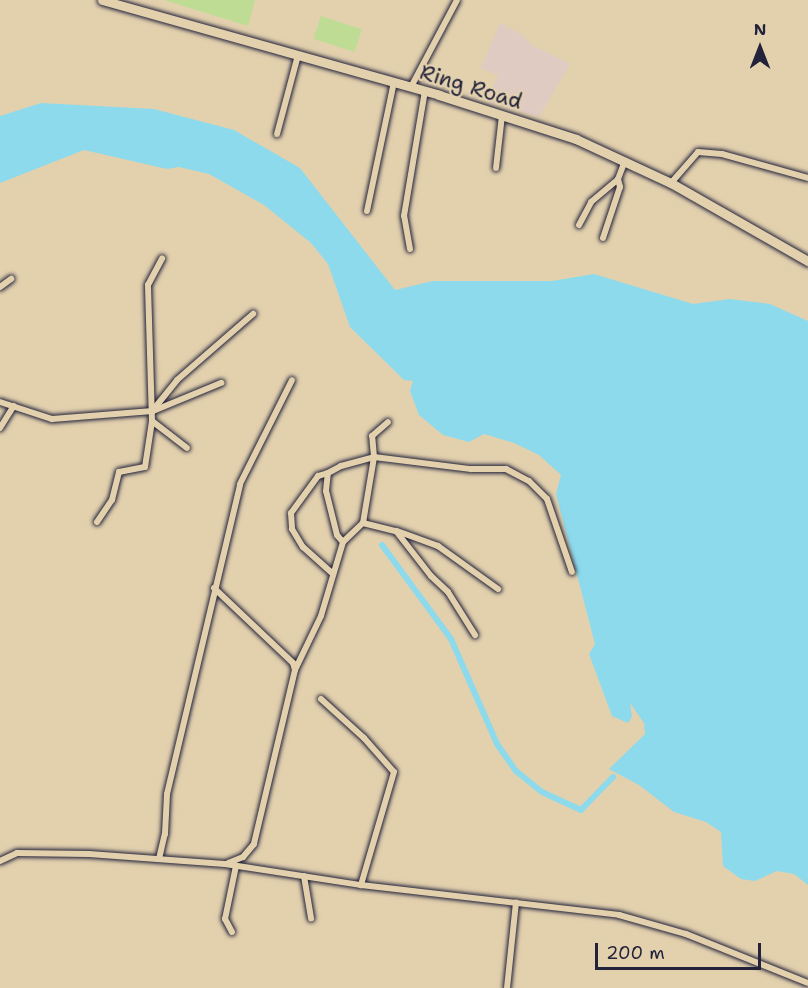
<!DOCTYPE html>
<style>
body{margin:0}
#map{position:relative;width:808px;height:988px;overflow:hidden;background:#e3d1ae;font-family:"Shantell Sans",sans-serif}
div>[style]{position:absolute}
.built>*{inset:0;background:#dfcbc1}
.green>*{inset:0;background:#bedc94;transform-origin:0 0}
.water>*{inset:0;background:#8ddaec}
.canal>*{height:6px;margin:-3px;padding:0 3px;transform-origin:3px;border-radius:3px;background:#8ddaec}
.roads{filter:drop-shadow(0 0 2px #22223b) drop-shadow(0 0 2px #22223b)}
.minor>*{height:6px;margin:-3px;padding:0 3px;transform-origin:3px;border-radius:3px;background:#e3d1ae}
.secondary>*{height:9px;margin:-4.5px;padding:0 4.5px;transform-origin:4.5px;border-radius:4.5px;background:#e3d1ae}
span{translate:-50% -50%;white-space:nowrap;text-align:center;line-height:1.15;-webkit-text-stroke:4.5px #e3d1ae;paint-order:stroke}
.street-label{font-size:21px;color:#22223b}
.north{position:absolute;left:730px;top:18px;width:60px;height:60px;-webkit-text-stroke:4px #e3d1ae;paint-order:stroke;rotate:0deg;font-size:16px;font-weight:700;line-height:24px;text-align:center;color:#22223b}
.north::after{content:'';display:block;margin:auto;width:21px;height:27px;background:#22223b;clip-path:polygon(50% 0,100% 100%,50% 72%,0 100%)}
.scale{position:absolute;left:595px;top:943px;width:166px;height:27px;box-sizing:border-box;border:3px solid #22223b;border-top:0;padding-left:8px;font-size:18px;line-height:21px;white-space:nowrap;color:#22223b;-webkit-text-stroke:4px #e3d1ae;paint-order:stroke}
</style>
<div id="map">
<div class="built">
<i style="clip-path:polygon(500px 23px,522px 35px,530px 44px,570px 64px,539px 117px,486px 101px,498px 76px,481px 68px)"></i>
</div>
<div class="green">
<i style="clip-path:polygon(164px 0,255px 0,248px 26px)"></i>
<i style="left:321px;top:16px;width:43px;height:24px;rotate:18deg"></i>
</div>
<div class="water">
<i style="clip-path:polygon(41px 103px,154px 109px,234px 130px,300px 168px,395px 290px,433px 281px,552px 281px,594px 274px,693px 304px,730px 299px,770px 304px,808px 321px,808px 885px,794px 874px,777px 871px,755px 881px,741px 879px,723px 866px,721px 832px,706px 822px,674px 812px,639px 785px,609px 769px,645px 734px,644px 723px,630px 703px,632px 717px,628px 723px,612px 716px,589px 654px,595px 644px,556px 494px,561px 475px,539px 455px,514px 443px,484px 434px,469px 442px,443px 435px,419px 415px,410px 391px,413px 381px,404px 380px,350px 327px,328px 264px,311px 243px,264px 205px,209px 174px,179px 167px,167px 169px,84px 150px,0 183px,0 116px)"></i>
</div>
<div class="canal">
<i style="left:382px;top:545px;width:117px;rotate:53.7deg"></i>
<i style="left:451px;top:639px;width:115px;rotate:66.3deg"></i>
<i style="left:497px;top:744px;width:33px;rotate:55deg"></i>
<i style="left:516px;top:771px;width:33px;rotate:39deg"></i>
<i style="left:542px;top:792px;width:43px;rotate:24.8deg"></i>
<i style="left:581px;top:810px;width:46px;rotate:-45.9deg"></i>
</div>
<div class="roads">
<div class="minor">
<i style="left:411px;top:87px;width:98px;rotate:-62.1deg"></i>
<i style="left:277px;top:134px;width:82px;rotate:-75.1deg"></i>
<i style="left:496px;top:168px;width:53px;rotate:-83.5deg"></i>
<i style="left:671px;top:183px;width:41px;rotate:-48.9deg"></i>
<i style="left:698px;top:152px;width:24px;rotate:5deg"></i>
<i style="left:722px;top:154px;width:89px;rotate:15.6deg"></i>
<i style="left:367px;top:211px;width:132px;rotate:-78.2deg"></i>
<i style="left:579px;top:225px;width:26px;rotate:-62deg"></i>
<i style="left:591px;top:202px;width:35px;rotate:-40deg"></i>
<i style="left:618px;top:179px;width:19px;rotate:-69deg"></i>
<i style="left:603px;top:238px;width:54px;rotate:-71.6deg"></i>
<i style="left:620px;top:187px;width:8px;rotate:-104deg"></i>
<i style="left:410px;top:249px;width:34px;rotate:-100deg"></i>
<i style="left:404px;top:216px;width:127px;rotate:-80.5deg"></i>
<i style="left:0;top:287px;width:14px;rotate:-36deg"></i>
<i style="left:0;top:402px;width:55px;rotate:18.1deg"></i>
<i style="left:52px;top:419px;width:101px;rotate:-4.5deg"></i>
<i style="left:153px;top:411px;width:74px;rotate:-22.4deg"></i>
<i style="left:153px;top:410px;width:38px;rotate:-51deg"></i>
<i style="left:177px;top:380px;width:101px;rotate:-41deg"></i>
<i style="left:152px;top:421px;width:44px;rotate:37.6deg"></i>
<i style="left:0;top:428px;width:26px;rotate:-58deg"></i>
<i style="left:328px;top:473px;width:10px;rotate:163deg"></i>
<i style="left:318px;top:476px;width:46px;rotate:126.1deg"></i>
<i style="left:291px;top:513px;width:16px;rotate:86deg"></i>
<i style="left:292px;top:529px;width:21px;rotate:59deg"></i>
<i style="left:303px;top:547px;width:39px;rotate:42deg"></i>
<i style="left:97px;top:522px;width:27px;rotate:-56deg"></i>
<i style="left:112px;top:500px;width:29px;rotate:-76deg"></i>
<i style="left:119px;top:472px;width:26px;rotate:-11deg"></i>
<i style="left:145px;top:467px;width:47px;rotate:-81.3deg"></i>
<i style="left:152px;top:421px;width:136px;rotate:-91.7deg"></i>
<i style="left:148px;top:285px;width:30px;rotate:-62deg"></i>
<i style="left:363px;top:523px;width:34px;rotate:14deg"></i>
<i style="left:396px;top:531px;width:57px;rotate:52.1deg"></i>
<i style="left:431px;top:576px;width:23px;rotate:43deg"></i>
<i style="left:448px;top:592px;width:51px;rotate:57.9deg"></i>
<i style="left:397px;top:531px;width:44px;rotate:20.1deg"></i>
<i style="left:438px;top:546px;width:74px;rotate:35.6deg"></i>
<i style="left:343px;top:542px;width:28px;rotate:-44deg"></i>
<i style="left:363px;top:523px;width:67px;rotate:-80.5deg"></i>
<i style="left:374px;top:457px;width:21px;rotate:-95deg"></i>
<i style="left:372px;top:436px;width:21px;rotate:-41deg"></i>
<i style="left:214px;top:588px;width:109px;rotate:43.5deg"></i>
<i style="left:293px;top:663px;width:7px;rotate:74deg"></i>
<i style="left:295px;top:670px;width:179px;rotate:103.3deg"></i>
<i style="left:254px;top:844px;width:17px;rotate:130deg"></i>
<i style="left:243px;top:857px;width:16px;rotate:158deg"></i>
<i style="left:295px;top:670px;width:60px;rotate:-64.3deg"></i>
<i style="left:321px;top:616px;width:77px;rotate:-73.4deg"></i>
<i style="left:343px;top:542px;width:9px;rotate:-131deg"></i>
<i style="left:337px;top:535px;width:45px;rotate:-104deg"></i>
<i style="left:326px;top:491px;width:18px;rotate:-84deg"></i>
<i style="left:328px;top:473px;width:15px;rotate:-28deg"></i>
<i style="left:341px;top:466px;width:34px;rotate:-15deg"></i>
<i style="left:374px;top:457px;width:98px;rotate:7.1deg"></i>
<i style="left:471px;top:469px;width:35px"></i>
<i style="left:506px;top:469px;width:26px;rotate:28deg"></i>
<i style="left:529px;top:481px;width:25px;rotate:45deg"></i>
<i style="left:547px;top:499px;width:77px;rotate:71.1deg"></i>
<i style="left:321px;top:699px;width:58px;rotate:42.2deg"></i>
<i style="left:364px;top:738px;width:45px;rotate:48.6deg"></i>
<i style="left:394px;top:772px;width:118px;rotate:106.3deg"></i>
<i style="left:159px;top:859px;width:26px;rotate:-77deg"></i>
<i style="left:165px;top:834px;width:40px;rotate:-87.1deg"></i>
<i style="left:167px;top:794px;width:318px;rotate:-76.7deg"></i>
<i style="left:240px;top:484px;width:116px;rotate:-63.4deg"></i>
<i style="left:0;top:861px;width:19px;rotate:-25deg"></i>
<i style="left:17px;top:853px;width:72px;rotate:0.8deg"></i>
<i style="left:89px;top:854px;width:136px;rotate:4.2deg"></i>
<i style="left:225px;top:864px;width:138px;rotate:8.8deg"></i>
<i style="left:361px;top:885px;width:260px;rotate:6.6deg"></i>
<i style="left:619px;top:915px;width:70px;rotate:15.8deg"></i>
<i style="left:686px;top:934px;width:131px;rotate:21.9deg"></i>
<i style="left:304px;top:876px;width:43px;rotate:80.5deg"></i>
<i style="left:232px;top:932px;width:15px;rotate:-118deg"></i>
<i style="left:225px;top:919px;width:54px;rotate:-78.3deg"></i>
<i style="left:507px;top:988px;width:86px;rotate:-84deg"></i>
</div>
<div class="secondary">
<i style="left:102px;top:0;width:350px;rotate:15.7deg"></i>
<i style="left:439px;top:95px;width:144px;rotate:17.8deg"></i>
<i style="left:576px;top:139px;width:105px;rotate:24.9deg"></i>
<i style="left:671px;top:183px;width:158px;rotate:29.7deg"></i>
</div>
</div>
<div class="street-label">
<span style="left:471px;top:87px;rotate:17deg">Ring Road</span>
</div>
<div class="north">N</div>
<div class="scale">200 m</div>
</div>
